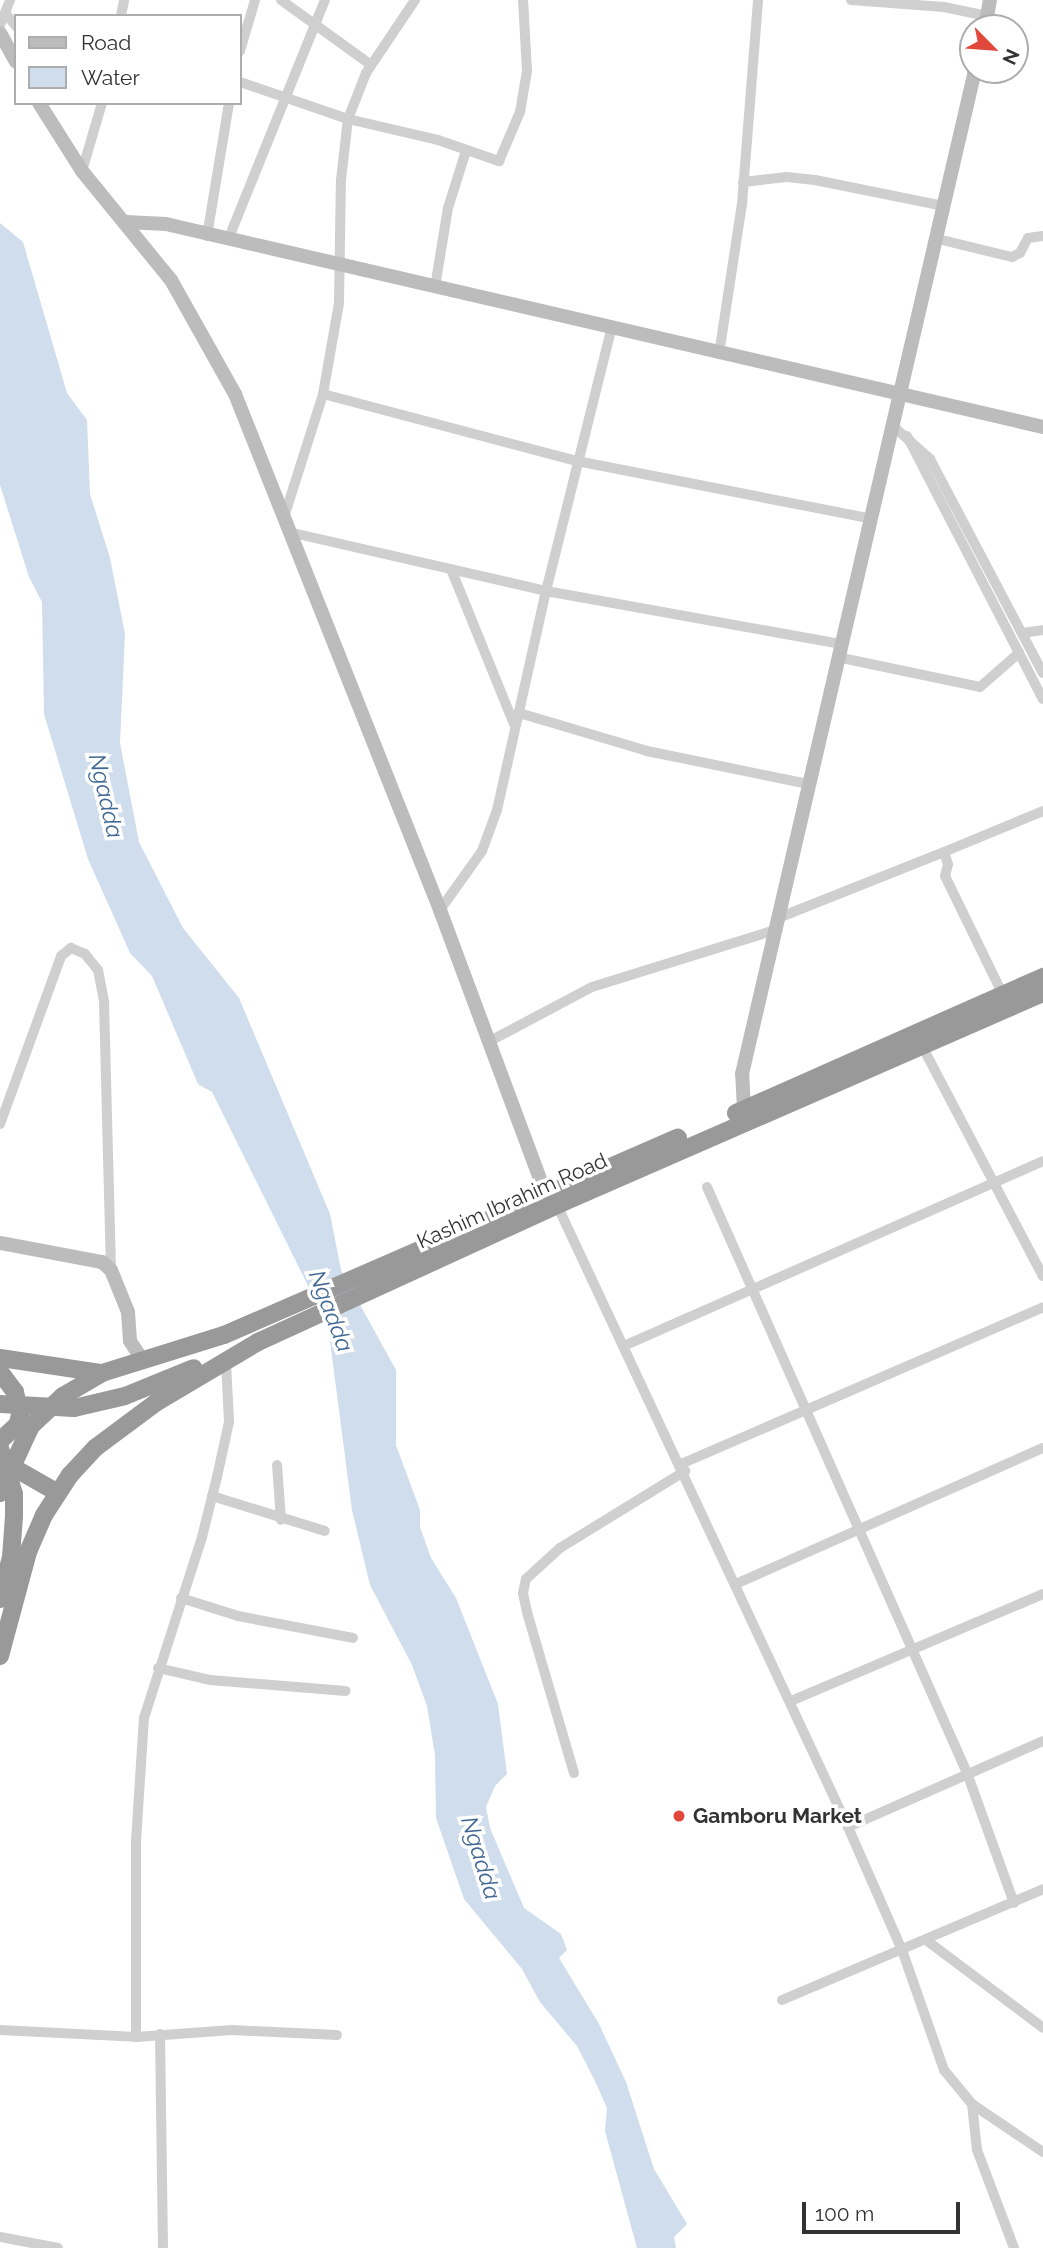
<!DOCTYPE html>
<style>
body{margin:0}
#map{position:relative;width:1043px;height:2248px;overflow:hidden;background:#fff;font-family:Raleway,sans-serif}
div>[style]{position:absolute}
.water>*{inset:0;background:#cfdded}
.street>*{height:10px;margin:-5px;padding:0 5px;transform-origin:5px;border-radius:5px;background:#cfcfcf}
.secondary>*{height:14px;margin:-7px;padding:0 7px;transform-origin:7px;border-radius:7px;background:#bcbcbc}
.highway>*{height:18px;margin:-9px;padding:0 9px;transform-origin:9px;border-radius:9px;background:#999}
.highway-bridge>*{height:18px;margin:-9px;padding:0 9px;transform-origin:9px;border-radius:9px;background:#999}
.dots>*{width:19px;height:19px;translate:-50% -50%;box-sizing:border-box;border:4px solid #fff;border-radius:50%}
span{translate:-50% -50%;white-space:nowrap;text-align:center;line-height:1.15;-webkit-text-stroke:7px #fff;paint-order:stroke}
.street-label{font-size:21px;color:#323232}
.poi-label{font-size:21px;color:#323232;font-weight:700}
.left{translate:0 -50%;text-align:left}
.water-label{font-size:23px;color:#416894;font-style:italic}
.legend{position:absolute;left:14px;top:14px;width:228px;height:91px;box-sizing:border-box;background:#fff;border:2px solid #adadad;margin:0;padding:9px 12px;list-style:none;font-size:21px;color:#323232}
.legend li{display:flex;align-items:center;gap:14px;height:35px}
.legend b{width:35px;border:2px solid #adadad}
.north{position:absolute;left:959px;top:14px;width:70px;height:70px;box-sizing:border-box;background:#fff;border:2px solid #adadad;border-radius:50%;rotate:115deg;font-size:19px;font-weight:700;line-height:28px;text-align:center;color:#323232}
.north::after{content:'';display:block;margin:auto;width:24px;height:32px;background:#e2473c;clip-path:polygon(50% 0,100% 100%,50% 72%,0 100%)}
.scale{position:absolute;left:802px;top:2202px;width:158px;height:32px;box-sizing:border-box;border:4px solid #323232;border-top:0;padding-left:9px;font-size:21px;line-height:24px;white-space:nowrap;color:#323232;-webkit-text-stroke:5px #fff;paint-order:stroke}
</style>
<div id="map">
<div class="water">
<i style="clip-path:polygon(0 223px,23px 242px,67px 393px,87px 420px,90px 494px,110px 558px,125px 634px,120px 743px,139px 842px,183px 928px,239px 998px,330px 1214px,341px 1270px,396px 1370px,396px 1445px,420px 1510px,420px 1527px,431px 1558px,456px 1598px,498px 1704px,507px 1774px,495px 1786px,486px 1807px,490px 1828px,524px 1908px,561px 1934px,567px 1950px,559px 1958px,599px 2024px,626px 2082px,654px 2169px,687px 2224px,674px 2237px,676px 2248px,637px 2248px,605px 2131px,607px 2108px,594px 2079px,577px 2046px,540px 2002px,522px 1969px,464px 1899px,436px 1818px,435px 1755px,427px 1706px,412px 1665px,370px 1585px,352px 1510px,328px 1326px,212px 1092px,198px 1084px,152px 976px,130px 953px,88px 859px,44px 714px,42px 602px,29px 577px,0 485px)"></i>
</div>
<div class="street">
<i style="left:281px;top:0;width:111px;rotate:35.8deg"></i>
<i style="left:851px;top:0;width:93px;rotate:4.3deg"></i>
<i style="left:944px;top:7px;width:44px;rotate:11.8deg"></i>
<i style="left:5px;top:13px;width:17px;rotate:50deg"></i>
<i style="left:121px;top:16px;width:16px;rotate:-79deg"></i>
<i style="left:0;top:25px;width:27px;rotate:-68deg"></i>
<i style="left:240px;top:51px;width:53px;rotate:-73.6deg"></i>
<i style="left:240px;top:82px;width:114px;rotate:18.9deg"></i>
<i style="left:348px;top:119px;width:92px;rotate:13.1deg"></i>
<i style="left:438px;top:140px;width:65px;rotate:19deg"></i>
<i style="left:499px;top:161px;width:53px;rotate:-66.8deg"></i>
<i style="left:520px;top:112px;width:42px;rotate:-80.3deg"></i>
<i style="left:527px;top:71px;width:71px;rotate:-93.2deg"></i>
<i style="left:82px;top:171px;width:71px;rotate:-73.6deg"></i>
<i style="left:743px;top:182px;width:44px;rotate:-6.5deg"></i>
<i style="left:787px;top:177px;width:28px;rotate:6deg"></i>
<i style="left:815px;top:180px;width:132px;rotate:11.4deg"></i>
<i style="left:207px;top:236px;width:135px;rotate:-80.6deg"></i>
<i style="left:938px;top:239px;width:76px;rotate:13.7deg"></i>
<i style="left:1012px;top:257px;width:9px;rotate:-27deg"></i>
<i style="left:1020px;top:253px;width:17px;rotate:-62deg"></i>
<i style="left:1028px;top:238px;width:15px;rotate:-8deg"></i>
<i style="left:228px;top:240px;width:259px;rotate:-68deg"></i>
<i style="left:435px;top:287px;width:80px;rotate:-80.7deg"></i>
<i style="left:448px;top:208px;width:60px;rotate:-72.5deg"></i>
<i style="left:719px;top:354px;width:152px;rotate:-81.3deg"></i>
<i style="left:742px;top:204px;width:205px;rotate:-85.5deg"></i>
<i style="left:323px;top:394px;width:263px;rotate:14.8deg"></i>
<i style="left:577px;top:461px;width:301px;rotate:11.1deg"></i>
<i style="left:893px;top:426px;width:50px;rotate:41.7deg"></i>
<i style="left:930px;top:459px;width:242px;rotate:62.2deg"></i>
<i style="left:907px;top:436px;width:296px;rotate:62.7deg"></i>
<i style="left:285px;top:514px;width:126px;rotate:-72.4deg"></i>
<i style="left:323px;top:394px;width:92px;rotate:-80deg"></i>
<i style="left:339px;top:303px;width:123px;rotate:-89.1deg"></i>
<i style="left:341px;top:180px;width:61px;rotate:-83.5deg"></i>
<i style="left:348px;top:119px;width:49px;rotate:-68.6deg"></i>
<i style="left:366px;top:73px;width:88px;rotate:-56.1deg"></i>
<i style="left:293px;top:533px;width:260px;rotate:12.9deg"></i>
<i style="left:546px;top:591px;width:299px;rotate:10.2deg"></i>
<i style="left:451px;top:569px;width:167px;rotate:67.9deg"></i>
<i style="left:1022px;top:633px;width:21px;rotate:-8deg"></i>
<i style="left:837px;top:657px;width:146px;rotate:11.8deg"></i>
<i style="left:980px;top:687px;width:52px;rotate:-41.1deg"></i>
<i style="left:519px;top:713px;width:134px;rotate:16.5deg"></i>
<i style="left:647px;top:751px;width:164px;rotate:11.6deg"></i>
<i style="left:944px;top:852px;width:107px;rotate:-22.5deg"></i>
<i style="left:440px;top:910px;width:72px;rotate:-54.6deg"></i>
<i style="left:482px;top:851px;width:44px;rotate:-69.9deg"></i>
<i style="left:497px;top:810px;width:224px;rotate:-77.4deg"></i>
<i style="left:546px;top:591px;width:269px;rotate:-76deg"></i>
<i style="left:778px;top:918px;width:179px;rotate:-21.7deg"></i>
<i style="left:944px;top:852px;width:13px;rotate:72deg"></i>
<i style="left:948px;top:864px;width:12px;rotate:104deg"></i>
<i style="left:945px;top:876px;width:132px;rotate:64deg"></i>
<i style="left:490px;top:1041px;width:115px;rotate:-27.9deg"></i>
<i style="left:592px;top:987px;width:192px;rotate:-17.3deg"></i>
<i style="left:921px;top:1044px;width:262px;rotate:62.3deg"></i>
<i style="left:0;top:1124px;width:179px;rotate:-70deg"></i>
<i style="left:61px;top:956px;width:13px;rotate:-39deg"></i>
<i style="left:71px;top:948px;width:15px;rotate:23deg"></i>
<i style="left:85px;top:954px;width:21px;rotate:51deg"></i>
<i style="left:98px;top:970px;width:33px;rotate:79deg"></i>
<i style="left:104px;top:1002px;width:268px;rotate:88.5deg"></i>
<i style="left:707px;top:1187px;width:641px;rotate:66.07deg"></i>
<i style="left:967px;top:1773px;width:138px;rotate:70.1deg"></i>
<i style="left:557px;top:1205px;width:687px;rotate:64.93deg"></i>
<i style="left:848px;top:1827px;width:134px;rotate:66.3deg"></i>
<i style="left:902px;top:1950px;width:127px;rotate:70.7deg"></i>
<i style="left:944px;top:2070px;width:44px;rotate:50.5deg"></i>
<i style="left:972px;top:2104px;width:86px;rotate:34.1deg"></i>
<i style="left:626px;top:1345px;width:456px;rotate:-23.8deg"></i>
<i style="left:681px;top:1464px;width:395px;rotate:-23.4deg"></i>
<i style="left:277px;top:1465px;width:55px;rotate:85.8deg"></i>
<i style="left:212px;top:1496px;width:118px;rotate:17.2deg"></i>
<i style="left:738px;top:1583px;width:334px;rotate:-23.9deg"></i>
<i style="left:181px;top:1598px;width:60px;rotate:17.5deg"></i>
<i style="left:238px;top:1616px;width:117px;rotate:10.8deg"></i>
<i style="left:158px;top:1668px;width:53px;rotate:13deg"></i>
<i style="left:210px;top:1680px;width:136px;rotate:4.6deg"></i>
<i style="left:791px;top:1701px;width:274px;rotate:-23deg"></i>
<i style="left:574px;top:1773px;width:168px;rotate:-106.3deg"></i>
<i style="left:527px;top:1612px;width:19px;rotate:-102deg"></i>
<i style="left:523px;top:1593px;width:14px;rotate:-78deg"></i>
<i style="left:526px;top:1579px;width:46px;rotate:-42.4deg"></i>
<i style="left:560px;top:1548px;width:147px;rotate:-31.6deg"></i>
<i style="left:848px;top:1827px;width:213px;rotate:-23.8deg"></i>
<i style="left:926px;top:1940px;width:146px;rotate:36.9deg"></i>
<i style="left:782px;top:2000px;width:284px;rotate:-23deg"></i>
<i style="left:0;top:2030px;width:136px;rotate:2.9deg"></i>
<i style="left:136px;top:2037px;width:96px;rotate:-4.2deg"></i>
<i style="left:232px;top:2030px;width:105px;rotate:2.7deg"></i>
<i style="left:160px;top:2034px;width:214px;rotate:89.2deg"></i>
<i style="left:136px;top:2037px;width:196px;rotate:-90deg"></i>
<i style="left:136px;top:1841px;width:123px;rotate:-86.3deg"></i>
<i style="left:144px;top:1718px;width:190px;rotate:-72.2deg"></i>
<i style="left:202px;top:1537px;width:62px;rotate:-76deg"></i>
<i style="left:217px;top:1477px;width:56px;rotate:-77.7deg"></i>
<i style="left:229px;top:1422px;width:60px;rotate:-92.9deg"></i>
<i style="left:972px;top:2104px;width:46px;rotate:83.8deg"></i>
<i style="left:977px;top:2150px;width:105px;rotate:69.3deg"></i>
<i style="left:0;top:2237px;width:59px;rotate:10.7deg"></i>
</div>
<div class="secondary">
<i style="left:985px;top:28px;width:28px;rotate:-80deg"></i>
<i style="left:0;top:33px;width:33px;rotate:61deg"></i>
<i style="left:39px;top:103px;width:80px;rotate:57.7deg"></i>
<i style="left:82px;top:171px;width:141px;rotate:50.8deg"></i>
<i style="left:171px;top:280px;width:131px;rotate:60.7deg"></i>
<i style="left:235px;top:394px;width:555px;rotate:68.33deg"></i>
<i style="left:440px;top:910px;width:304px;rotate:69.6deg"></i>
<i style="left:126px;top:222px;width:40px;rotate:2.9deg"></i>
<i style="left:166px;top:224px;width:900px;rotate:13.03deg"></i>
<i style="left:744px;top:1109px;width:35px;rotate:-93deg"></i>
<i style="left:742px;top:1074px;width:1031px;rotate:-76.93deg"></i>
<i style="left:0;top:1243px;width:104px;rotate:10.6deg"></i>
<i style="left:102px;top:1262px;width:12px;rotate:42deg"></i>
<i style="left:111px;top:1270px;width:45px;rotate:68deg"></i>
<i style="left:128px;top:1312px;width:29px;rotate:86deg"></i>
<i style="left:130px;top:1341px;width:24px;rotate:57deg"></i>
</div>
<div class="highway">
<i style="left:736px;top:1113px;width:336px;rotate:-23.9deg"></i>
<i style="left:0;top:1358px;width:103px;rotate:8.4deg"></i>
<i style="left:102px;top:1373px;width:128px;rotate:-17.3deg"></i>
<i style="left:224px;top:1335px;width:495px;rotate:-23.5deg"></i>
<i style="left:0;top:1372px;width:25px;rotate:53deg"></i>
<i style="left:15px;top:1392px;width:23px;rotate:77deg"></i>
<i style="left:20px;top:1414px;width:10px;rotate:101deg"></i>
<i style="left:18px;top:1424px;width:25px;rotate:137deg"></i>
<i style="left:74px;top:1408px;width:52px;rotate:-13.2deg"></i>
<i style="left:125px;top:1396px;width:74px;rotate:-22.1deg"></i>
<i style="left:9px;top:1465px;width:56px;rotate:29.7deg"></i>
<i style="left:0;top:1493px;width:74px;rotate:-65.2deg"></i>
<i style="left:31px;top:1426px;width:44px;rotate:-43.2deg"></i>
<i style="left:63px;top:1396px;width:45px;rotate:-30.5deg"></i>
<i style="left:0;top:1599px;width:43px;rotate:-75.3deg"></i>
<i style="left:11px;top:1557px;width:41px;rotate:-85.8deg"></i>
<i style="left:0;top:1656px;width:108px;rotate:-74.9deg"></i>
<i style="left:28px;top:1552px;width:40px;rotate:-66.6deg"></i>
<i style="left:44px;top:1515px;width:48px;rotate:-57deg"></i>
<i style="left:70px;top:1475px;width:37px;rotate:-47deg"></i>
<i style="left:95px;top:1448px;width:77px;rotate:-36.6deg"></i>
<i style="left:157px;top:1402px;width:117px;rotate:-30.7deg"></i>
<i style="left:258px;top:1342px;width:329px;rotate:-24.6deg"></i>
<i style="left:557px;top:1205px;width:530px;rotate:-23.57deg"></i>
</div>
<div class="highway-bridge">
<i style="left:0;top:1404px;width:74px;rotate:3.1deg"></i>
<i style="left:0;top:1448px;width:48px;rotate:73.1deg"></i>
<i style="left:14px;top:1494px;width:22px;rotate:90deg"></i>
</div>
<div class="dots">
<i style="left:679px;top:1816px;background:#e2473c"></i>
</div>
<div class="street-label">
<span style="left:512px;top:1201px;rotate:-24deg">Kashim Ibrahim Road</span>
</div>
<div class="poi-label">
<span class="left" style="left:693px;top:1816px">Gamboru Market</span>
</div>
<div class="water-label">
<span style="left:106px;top:796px;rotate:77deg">Ngadda</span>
<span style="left:331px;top:1311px;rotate:69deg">Ngadda</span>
<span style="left:481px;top:1858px;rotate:73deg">Ngadda</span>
</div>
<ul class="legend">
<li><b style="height:9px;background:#bcbcbc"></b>Road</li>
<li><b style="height:19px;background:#cfdded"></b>Water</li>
</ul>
<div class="north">N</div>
<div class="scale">100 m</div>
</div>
